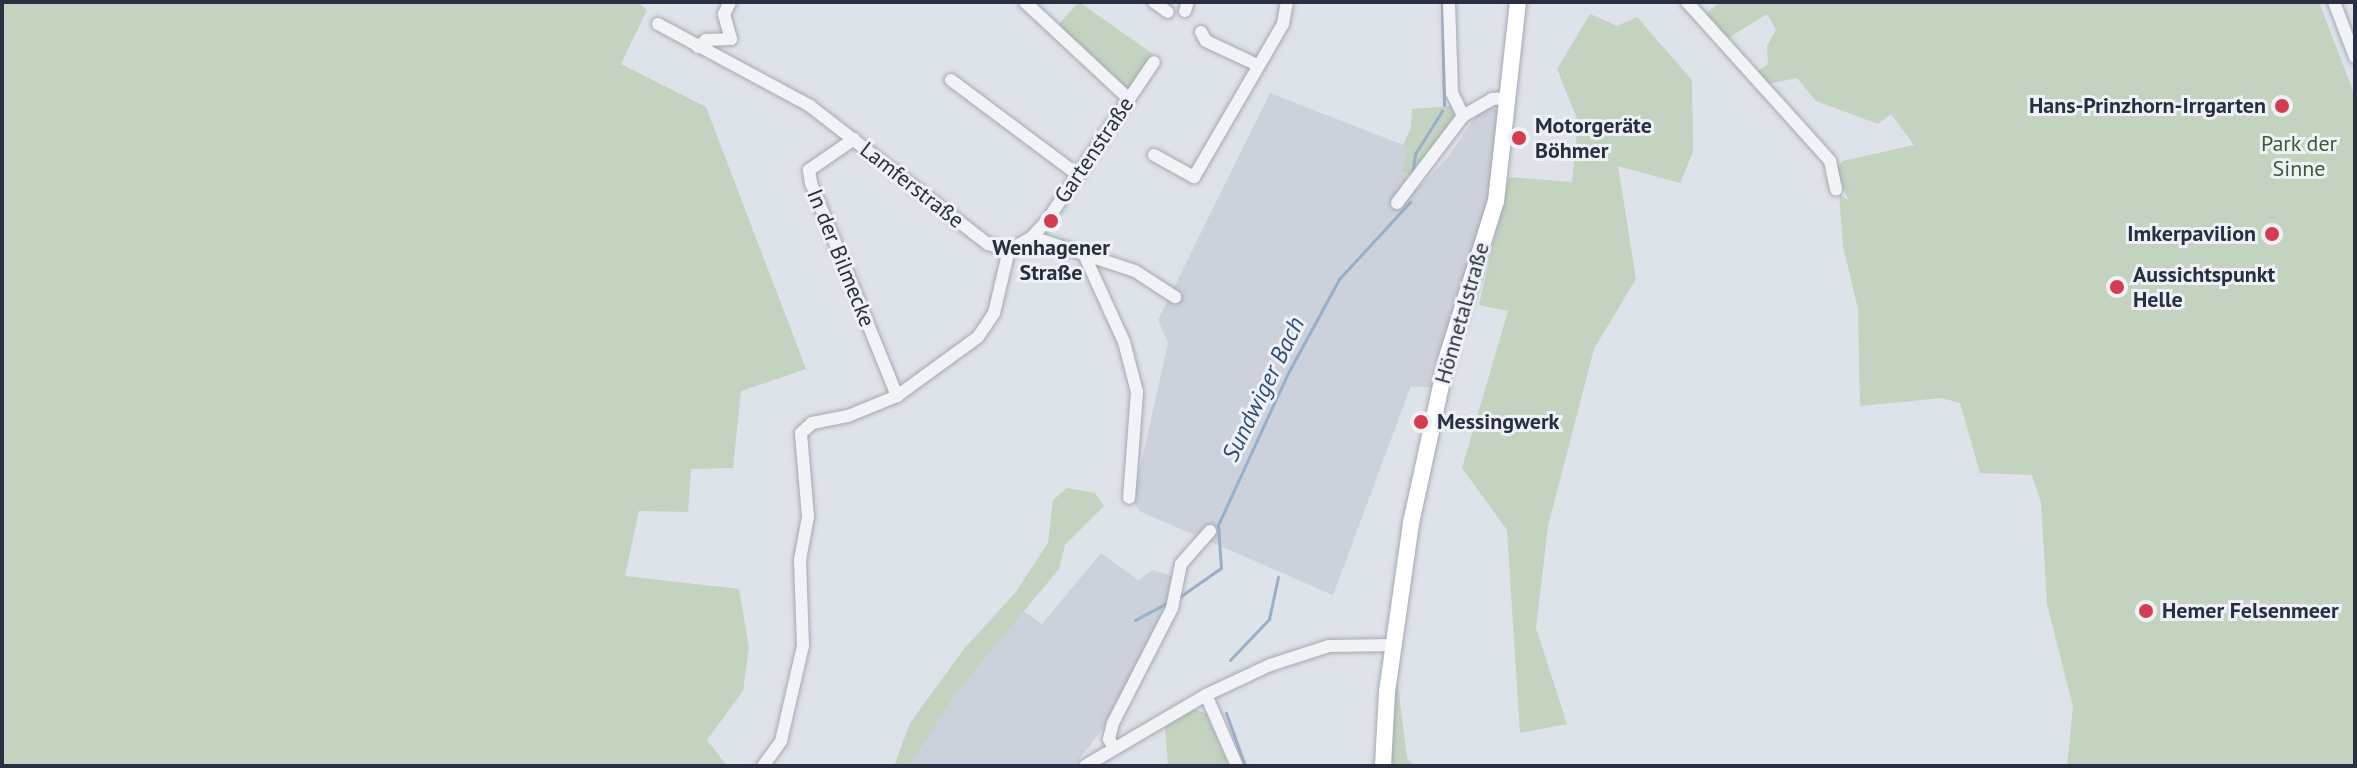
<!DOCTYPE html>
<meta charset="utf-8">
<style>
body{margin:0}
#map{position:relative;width:2357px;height:768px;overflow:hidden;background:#dee2e9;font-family:"PT Sans",sans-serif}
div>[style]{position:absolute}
.built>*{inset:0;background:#ccd1db}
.green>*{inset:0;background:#c3d3bf}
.stream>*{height:3px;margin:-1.5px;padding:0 1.5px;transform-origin:1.5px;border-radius:1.5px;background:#98afca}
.roads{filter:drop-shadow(0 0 2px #a3a9b3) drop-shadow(0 0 2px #a3a9b3)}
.minor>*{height:12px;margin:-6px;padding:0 6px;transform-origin:6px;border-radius:6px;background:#f1f3f7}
.major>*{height:16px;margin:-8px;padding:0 8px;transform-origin:8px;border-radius:8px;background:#fff}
.dots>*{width:22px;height:22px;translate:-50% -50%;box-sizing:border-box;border:4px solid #eef1f6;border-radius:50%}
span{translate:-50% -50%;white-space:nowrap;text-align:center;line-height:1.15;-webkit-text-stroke:6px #eef1f6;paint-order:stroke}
.poi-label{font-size:22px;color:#272f40;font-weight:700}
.right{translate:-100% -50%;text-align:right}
.left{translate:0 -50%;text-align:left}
.park-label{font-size:22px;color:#3a5c33}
.street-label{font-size:22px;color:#272f40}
.water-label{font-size:24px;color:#2f4d76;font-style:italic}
.frame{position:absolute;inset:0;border:4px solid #272f40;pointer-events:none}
</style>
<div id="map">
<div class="built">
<i style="clip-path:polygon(1270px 93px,1411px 148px,1400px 172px,1408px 176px,1396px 201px,1401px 206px,1449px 156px,1483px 105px,1498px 110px,1493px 195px,1436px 388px,1411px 386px,1333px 595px,1139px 511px,1133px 500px,1168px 343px,1158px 320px)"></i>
<i style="clip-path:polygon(1101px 553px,1138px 580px,1153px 570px,1172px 576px,1167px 611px,1110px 719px,1074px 766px,909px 766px,960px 688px,1022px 610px,1042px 624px)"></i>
</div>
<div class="green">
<i style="clip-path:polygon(2px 2px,638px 2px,647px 10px,621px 64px,706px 107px,806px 369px,741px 391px,733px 468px,691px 469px,688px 512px,639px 511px,625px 576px,739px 589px,749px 648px,743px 691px,707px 740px,727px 766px,2px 766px)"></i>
<i style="clip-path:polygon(1079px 2px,1153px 54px,1129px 93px,1058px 25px)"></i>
<i style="clip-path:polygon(1720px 2px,2319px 2px,2355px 96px,2355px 766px,2067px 766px,2073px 707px,2047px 604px,2041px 502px,2032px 475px,1980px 473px,1960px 403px,1942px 398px,1860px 406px,1858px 309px,1843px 246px,1839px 194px,1848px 200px,1836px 168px,1843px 161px,1914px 145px,1891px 114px,1878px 124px,1816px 101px,1797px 78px,1764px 85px,1754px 74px,1768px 64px,1767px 46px,1776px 30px,1767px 14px,1725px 40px,1705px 15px)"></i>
<i style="clip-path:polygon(1590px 14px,1617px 26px,1637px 17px,1692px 80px,1693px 152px,1680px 183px,1618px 166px,1636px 279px,1594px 349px,1548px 526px,1536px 628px,1567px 724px,1520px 733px,1507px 530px,1462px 468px,1508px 311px,1479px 305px,1509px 177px,1572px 182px,1578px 121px,1557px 69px)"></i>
<i style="clip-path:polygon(1451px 106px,1455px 119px,1415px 177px,1400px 172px,1410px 149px,1403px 145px,1411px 128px,1412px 109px)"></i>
<i style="clip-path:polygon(1067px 488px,1095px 493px,1104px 506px,1065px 545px,1059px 569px,960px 688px,909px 766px,894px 766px,910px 723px,964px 649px,1015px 593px,1048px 543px,1053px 500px)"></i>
<i style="clip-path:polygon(1396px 671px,1407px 758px,1414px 766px,1391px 766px,1388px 727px)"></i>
<i style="clip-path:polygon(1195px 710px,1206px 713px,1229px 766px,1168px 766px,1165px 726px)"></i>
</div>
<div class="stream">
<i style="left:1442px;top:2px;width:103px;rotate:88.9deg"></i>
<i style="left:1412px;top:176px;width:22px;rotate:-82deg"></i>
<i style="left:1415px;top:154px;width:51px;rotate:-57.9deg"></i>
<i style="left:1178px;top:598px;width:52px;rotate:-34.9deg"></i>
<i style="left:1221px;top:568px;width:43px;rotate:-94deg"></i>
<i style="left:1218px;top:525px;width:167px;rotate:-65.3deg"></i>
<i style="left:1288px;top:373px;width:107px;rotate:-61.5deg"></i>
<i style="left:1339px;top:279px;width:105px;rotate:-47.3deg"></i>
<i style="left:1135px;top:620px;width:36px;rotate:-28deg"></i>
<i style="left:1230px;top:660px;width:57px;rotate:-46.4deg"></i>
<i style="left:1269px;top:619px;width:43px;rotate:-77.9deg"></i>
<i style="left:1226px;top:713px;width:56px;rotate:70.3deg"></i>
</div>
<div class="roads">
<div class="minor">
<i style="left:1025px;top:2px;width:142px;rotate:43deg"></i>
<i style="left:1154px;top:2px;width:17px;rotate:36deg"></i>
<i style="left:1449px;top:2px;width:91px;rotate:88.1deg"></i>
<i style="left:1452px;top:93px;width:25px;rotate:64deg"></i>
<i style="left:1687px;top:2px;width:214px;rotate:48deg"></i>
<i style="left:1830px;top:161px;width:29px;rotate:78deg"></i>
<i style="left:2334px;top:2px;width:59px;rotate:69.1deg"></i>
<i style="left:1185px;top:11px;width:9px;rotate:-72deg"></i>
<i style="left:658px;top:24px;width:173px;rotate:28.3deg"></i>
<i style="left:810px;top:106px;width:225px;rotate:37.8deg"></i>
<i style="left:988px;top:244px;width:22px;rotate:16deg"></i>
<i style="left:1009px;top:250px;width:26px;rotate:-29deg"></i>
<i style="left:1032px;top:237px;width:24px;rotate:-48deg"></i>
<i style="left:1048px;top:219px;width:189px;rotate:-56deg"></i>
<i style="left:1201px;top:32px;width:10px;rotate:61deg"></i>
<i style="left:1206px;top:41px;width:54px;rotate:25.1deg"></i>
<i style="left:698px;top:47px;width:11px;rotate:-41deg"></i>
<i style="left:706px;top:40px;width:25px;rotate:-2deg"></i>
<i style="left:731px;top:39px;width:26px;rotate:-106deg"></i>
<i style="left:724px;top:14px;width:13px;rotate:-63deg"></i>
<i style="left:951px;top:80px;width:159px;rotate:36.8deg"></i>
<i style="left:854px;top:139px;width:55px;rotate:145.4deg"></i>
<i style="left:809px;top:170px;width:13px;rotate:81deg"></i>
<i style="left:811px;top:183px;width:230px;rotate:68deg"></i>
<i style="left:1154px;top:155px;width:46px;rotate:28.8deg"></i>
<i style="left:1194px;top:177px;width:177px;rotate:-59.8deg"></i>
<i style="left:1283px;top:24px;width:22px;rotate:-80deg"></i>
<i style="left:1397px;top:203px;width:109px;rotate:-52.8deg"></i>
<i style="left:1463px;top:116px;width:34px;rotate:-30deg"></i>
<i style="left:1492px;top:99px;width:15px;rotate:-4deg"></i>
<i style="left:1032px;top:237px;width:108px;rotate:18.3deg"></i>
<i style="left:1135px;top:271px;width:48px;rotate:33deg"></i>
<i style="left:1083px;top:252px;width:99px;rotate:65.5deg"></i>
<i style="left:1124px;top:342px;width:52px;rotate:75.4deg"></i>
<i style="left:1137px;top:392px;width:106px;rotate:94.3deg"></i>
<i style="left:1206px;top:695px;width:77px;rotate:66.4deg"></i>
<i style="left:1114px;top:748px;width:10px;rotate:-119deg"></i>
<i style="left:1109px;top:739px;width:16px;rotate:-76deg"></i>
<i style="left:1113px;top:723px;width:129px;rotate:-62.8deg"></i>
<i style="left:1172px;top:608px;width:45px;rotate:-78.4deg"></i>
<i style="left:1181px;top:564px;width:44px;rotate:-48.7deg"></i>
<i style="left:763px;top:766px;width:31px;rotate:-54deg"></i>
<i style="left:781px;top:741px;width:98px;rotate:-77deg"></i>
<i style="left:803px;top:646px;width:86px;rotate:-92deg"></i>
<i style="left:800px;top:560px;width:44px;rotate:-79.5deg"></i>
<i style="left:808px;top:517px;width:84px;rotate:-94.8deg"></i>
<i style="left:801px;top:433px;width:15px;rotate:-42deg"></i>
<i style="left:812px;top:423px;width:37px;rotate:-11deg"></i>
<i style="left:848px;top:416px;width:53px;rotate:-22.2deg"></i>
<i style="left:897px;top:396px;width:100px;rotate:-36.1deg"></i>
<i style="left:978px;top:337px;width:29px;rotate:-56deg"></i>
<i style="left:994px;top:313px;width:65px;rotate:-76.6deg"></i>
<i style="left:1085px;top:766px;width:140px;rotate:-30.4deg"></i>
<i style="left:1206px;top:695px;width:71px;rotate:-25.1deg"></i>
<i style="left:1270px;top:665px;width:62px;rotate:-17.9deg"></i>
<i style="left:1329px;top:646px;width:65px;rotate:-0.9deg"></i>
</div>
<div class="major">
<i style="left:1383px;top:766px;width:74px;rotate:-86.9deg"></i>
<i style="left:1387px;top:692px;width:171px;rotate:-81.9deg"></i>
<i style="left:1411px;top:523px;width:173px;rotate:-77.7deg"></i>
<i style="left:1448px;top:354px;width:160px;rotate:-72.6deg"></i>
<i style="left:1496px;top:201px;width:200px;rotate:-83.7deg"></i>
</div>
</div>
<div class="dots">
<i style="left:2282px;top:106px;background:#d43d4f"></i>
<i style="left:1519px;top:138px;background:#d43d4f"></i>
<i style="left:1051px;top:221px;background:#d43d4f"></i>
<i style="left:2272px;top:234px;background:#d43d4f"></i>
<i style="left:2117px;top:287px;background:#d43d4f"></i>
<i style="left:1421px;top:422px;background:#d43d4f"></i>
<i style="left:2146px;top:611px;background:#d43d4f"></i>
</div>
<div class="poi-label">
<span class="right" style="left:2266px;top:106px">Hans-Prinzhorn-Irrgarten</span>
<span class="left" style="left:1535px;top:138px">Motorgeräte<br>Böhmer</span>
<span class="right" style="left:2256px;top:234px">Imkerpavilion</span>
<span style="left:1051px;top:260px">Wenhagener<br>Straße</span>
<span class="left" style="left:2133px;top:287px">Aussichtspunkt<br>Helle</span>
<span class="left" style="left:1437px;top:422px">Messingwerk</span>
<span class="left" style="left:2162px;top:611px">Hemer Felsenmeer</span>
</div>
<div class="park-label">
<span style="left:2299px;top:156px">Park der<br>Sinne</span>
</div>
<div class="street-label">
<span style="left:1094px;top:150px;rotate:-56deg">Gartenstraße</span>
<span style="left:912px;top:185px;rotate:38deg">Lamferstraße</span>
<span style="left:841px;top:258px;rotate:68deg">In der Bilmecke</span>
<span style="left:1462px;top:313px;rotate:-74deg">Hönnetalstraße</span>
</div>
<div class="water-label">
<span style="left:1263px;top:389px;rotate:-64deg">Sundwiger Bach</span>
</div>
<div class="frame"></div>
</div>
